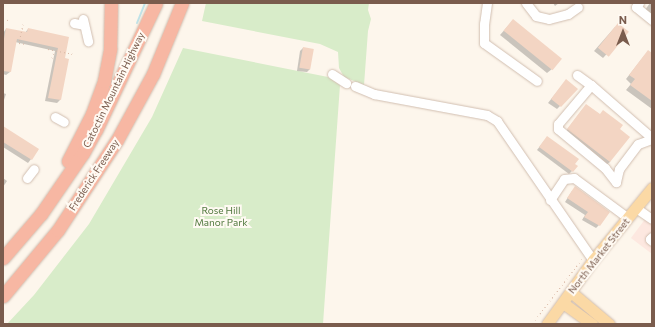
<!DOCTYPE html>
<style>
body{margin:0}
#map{position:relative;width:655px;height:327px;overflow:hidden;background:#fdf6ec;font-family:Commissioner,sans-serif}
div>[style]{position:absolute}
.commercial>*{inset:0;background:#fde8e0}
.green>*{inset:0;background:#d8ecc9}
.shadow>*{inset:0;background:#0003}
.stream>*{height:2px;margin:-1px;padding:0 1px;transform-origin:1px;border-radius:1px;background:#bfe3e8}
.building>*{inset:0;background:#f3d5c3;transform-origin:0 0}
.path>*{height:1px;margin-top:-0.5px;transform-origin:0;background:repeating-linear-gradient(90deg,#d9b8a5 0 1px,transparent 0 4px)}
.roads{filter:drop-shadow(0 0 1px #d1beb0) drop-shadow(0 0 1px #d1beb0)}
.minor>*{height:9px;margin:-4.5px;padding:0 4.5px;transform-origin:4.5px;border-radius:4.5px;background:#fff}
.major>*{height:11px;margin:-5.5px;padding:0 5.5px;transform-origin:5.5px;border-radius:5.5px;background:#fbd9a5}
.highway>*{height:13px;margin:-6.5px;padding:0 6.5px;transform-origin:6.5px;border-radius:6.5px;background:#f7b7a3}
span{translate:-50% -50%;white-space:nowrap;text-align:center;line-height:1.15;-webkit-text-stroke:4px #fffaf3;paint-order:stroke}
.street-label{font-size:10px;color:#7a5c4d}
.park-label{font-size:10px;color:#537a41}
.frame{position:absolute;inset:0;border:4px solid #7a5c4d;pointer-events:none}
.north{position:absolute;left:603px;top:12px;width:40px;height:40px;-webkit-text-stroke:3px #fffaf3;paint-order:stroke;rotate:0deg;font-size:11px;font-weight:700;line-height:16px;text-align:center;color:#7a5c4d}
.north::after{content:'';display:block;margin:auto;width:14px;height:18px;background:#7a5c4d;clip-path:polygon(50% 0,100% 100%,50% 72%,0 100%)}
</style>
<div id="map">
<div class="commercial">
<i style="clip-path:polygon(652px 210px,652px 254px,631px 238px)"></i>
</div>
<div class="green">
<i style="clip-path:polygon(206px 3px,369px 3px,368px 10px,371px 19px,368px 31px,364px 85px,344px 77px,339px 68px,338px 52px,320px 44px,202px 21px)"></i>
<i style="clip-path:polygon(183px 48px,328px 77px,340px 85px,323px 324px,7px 324px,34px 295px,89px 224px,152px 117px)"></i>
</div>
<div class="shadow">
<i style="clip-path:polygon(553px 3px,559px 3px,555px 6px)"></i>
<i style="clip-path:polygon(650px 3px,652px 3px,652px 16px,645px 10px)"></i>
<i style="clip-path:polygon(513px 20px,552px 69px,547px 73px,500px 35px)"></i>
<i style="clip-path:polygon(615px 27px,627px 32px,603px 58px,594px 51px)"></i>
<i style="clip-path:polygon(6px 29px,25px 33px,28px 29px,68px 38px,64px 59px,60px 100px,57px 103px,45px 101px,55px 51px,15px 42px,10px 72px,6px 75px,3px 74px,3px 33px)"></i>
<i style="clip-path:polygon(303px 48px,310px 69px,307px 72px,297px 71px,300px 51px)"></i>
<i style="clip-path:polygon(652px 54px,652px 109px,626px 90px,631px 84px,626px 79px,644px 56px)"></i>
<i style="clip-path:polygon(563px 84px,577px 89px,557px 109px,548px 103px)"></i>
<i style="clip-path:polygon(3px 93px,6px 94px,3px 103px)"></i>
<i style="clip-path:polygon(582px 110px,619px 130px,610px 162px,605px 166px,564px 134px)"></i>
<i style="clip-path:polygon(3px 128px,38px 150px,28px 163px,3px 147px)"></i>
<i style="clip-path:polygon(544px 141px,574px 164px,572px 171px,569px 174px,537px 150px)"></i>
<i style="clip-path:polygon(3px 178px,7px 181px,3px 187px)"></i>
<i style="clip-path:polygon(572px 191px,599px 225px,596px 228px,582px 220px,585px 215px,565px 202px)"></i>
</div>
<div class="stream">
<i style="left:137px;top:23px;width:22px;rotate:-68deg"></i>
</div>
<div class="building">
<i style="left:513px;top:19px;width:63px;height:15px;rotate:39deg"></i>
<i style="left:618px;top:23px;width:14px;height:32px;rotate:39deg"></i>
<i style="clip-path:polygon(6px 28px,27px 32px,28px 28px,69px 37px,65px 58px,69px 59px,61px 100px,48px 98px,58px 48px,17px 39px,11px 72px,3px 71px,3px 44px)"></i>
<i style="left:303px;top:47px;width:11px;height:21px;rotate:10deg"></i>
<i style="clip-path:polygon(648px 50px,652px 53px,652px 101px,630px 85px,635px 79px,629px 75px)"></i>
<i style="clip-path:polygon(566px 79px,578px 89px,561px 107px,551px 99px)"></i>
<i style="clip-path:polygon(586px 104px,600px 114px,603px 110px,623px 125px,620px 129px,630px 137px,610px 162px,567px 129px)"></i>
<i style="clip-path:polygon(3px 126px,39px 149px,32px 160px,3px 142px)"></i>
<i style="clip-path:polygon(547px 136px,579px 159px,575px 164px,578px 166px,573px 172px,539px 147px)"></i>
<i style="clip-path:polygon(575px 186px,610px 212px,600px 226px,584px 217px,588px 212px,567px 198px)"></i>
</div>
<div class="path">
<i style="left:3px;top:19px;width:5px;rotate:11deg"></i>
<i style="left:23px;top:24px;width:19px;rotate:102deg"></i>
<i style="left:19px;top:43px;width:7px;rotate:8deg"></i>
<i style="left:48px;top:49px;width:26px;rotate:11deg"></i>
<i style="left:52px;top:58px;width:7px;rotate:-74deg"></i>
<i style="left:535px;top:320px;width:77px;rotate:-52.4deg"></i>
</div>
<div class="roads">
<div class="minor">
<i style="left:487px;top:3px;width:21px;rotate:98deg"></i>
<i style="left:484px;top:24px;width:19px;rotate:90deg"></i>
<i style="left:484px;top:43px;width:65px;rotate:35.6deg"></i>
<i style="left:526px;top:3px;width:16px;rotate:52deg"></i>
<i style="left:536px;top:16px;width:13px;rotate:13deg"></i>
<i style="left:549px;top:19px;width:20px;rotate:-15deg"></i>
<i style="left:568px;top:14px;width:12px;rotate:-35deg"></i>
<i style="left:639px;top:3px;width:5px;rotate:127deg"></i>
<i style="left:636px;top:7px;width:21px;rotate:39deg"></i>
<i style="left:83px;top:19px;width:23px;rotate:77deg"></i>
<i style="left:74px;top:23px;width:10px;rotate:11deg"></i>
<i style="left:332px;top:74px;width:17px;rotate:33deg"></i>
<i style="left:577px;top:75px;width:17px;rotate:36deg"></i>
<i style="left:591px;top:85px;width:81px;rotate:41deg"></i>
<i style="left:591px;top:85px;width:51px;rotate:130.2deg"></i>
<i style="left:558px;top:124px;width:5px;rotate:90deg"></i>
<i style="left:558px;top:129px;width:61px;rotate:39.7deg"></i>
<i style="left:605px;top:168px;width:18px;rotate:52deg"></i>
<i style="left:355px;top:86px;width:21px;rotate:23deg"></i>
<i style="left:374px;top:94px;width:115px;rotate:10.5deg"></i>
<i style="left:487px;top:115px;width:12px;rotate:31deg"></i>
<i style="left:497px;top:121px;width:169px;rotate:55.4deg"></i>
<i style="left:55px;top:117px;width:10px;rotate:29deg"></i>
<i style="left:27px;top:178px;width:11px;rotate:-52deg"></i>
<i style="left:616px;top:182px;width:13px;rotate:-77deg"></i>
<i style="left:619px;top:169px;width:31px;rotate:-53deg"></i>
<i style="left:638px;top:144px;width:15px;rotate:-20deg"></i>
<i style="left:550px;top:200px;width:25px;rotate:-56deg"></i>
<i style="left:564px;top:179px;width:10px;rotate:-6deg"></i>
<i style="left:574px;top:178px;width:67px;rotate:36.5deg"></i>
<i style="left:636px;top:208px;width:19px;rotate:35deg"></i>
<i style="left:652px;top:237px;width:3px;rotate:135deg"></i>
<i style="left:650px;top:239px;width:3px;rotate:45deg"></i>
</div>
<div class="major">
<i style="left:571px;top:292px;width:50px;rotate:40.1deg"></i>
<i style="left:563px;top:303px;width:36px;rotate:36deg"></i>
<i style="left:547px;top:324px;width:79px;rotate:-54.3deg"></i>
<i style="left:593px;top:260px;width:93px;rotate:-50.7deg"></i>
</div>
<div class="highway">
<i style="left:68px;top:161px;width:53px;rotate:-62.9deg"></i>
<i style="left:92px;top:114px;width:35px;rotate:-70deg"></i>
<i style="left:104px;top:81px;width:33px;rotate:-79deg"></i>
<i style="left:110px;top:49px;width:46px;rotate:-88.8deg"></i>
<i style="left:3px;top:258px;width:58px;rotate:-49.2deg"></i>
<i style="left:41px;top:214px;width:74px;rotate:-55.5deg"></i>
<i style="left:83px;top:153px;width:26px;rotate:-61deg"></i>
<i style="left:96px;top:130px;width:140px;rotate:-64.7deg"></i>
<i style="left:3px;top:296px;width:86px;rotate:-50.2deg"></i>
<i style="left:58px;top:230px;width:108px;rotate:-56.8deg"></i>
<i style="left:117px;top:140px;width:75px;rotate:-61.4deg"></i>
<i style="left:153px;top:74px;width:77px;rotate:-67.8deg"></i>
</div>
</div>
<div class="street-label">
<span style="left:114px;top:90px;rotate:-64deg">Catoctin Mountain Highway</span>
<span style="left:94px;top:175px;rotate:-57deg">Frederick Freeway</span>
<span style="left:599px;top:256px;rotate:-52deg">North Market Street</span>
</div>
<div class="park-label">
<span style="left:221px;top:216px">Rose Hill<br>Manor Park</span>
</div>
<div class="frame"></div>
<div class="north">N</div>
</div>
